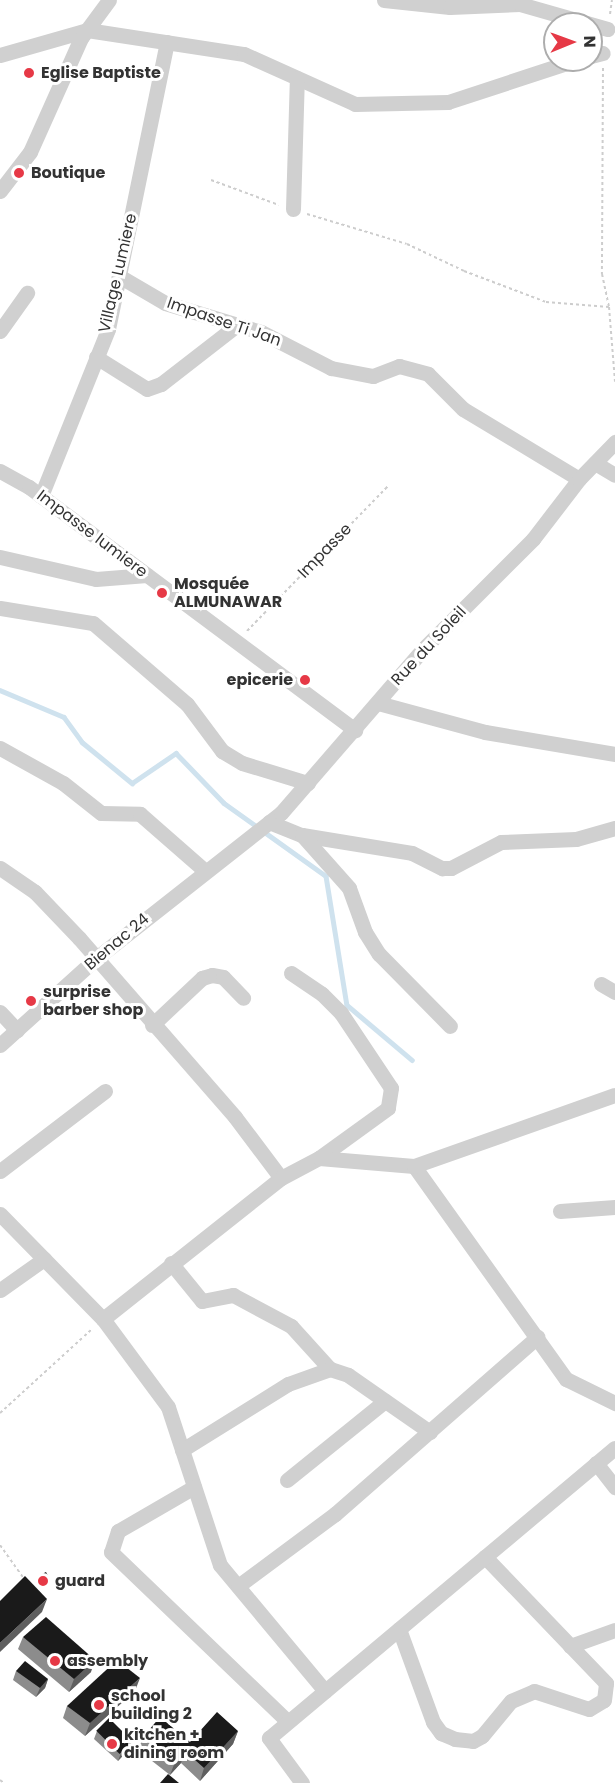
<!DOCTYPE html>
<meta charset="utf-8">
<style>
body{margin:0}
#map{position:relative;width:615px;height:1783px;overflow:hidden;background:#fff;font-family:Poppins,sans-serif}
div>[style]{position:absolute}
.stream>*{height:4.5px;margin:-2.25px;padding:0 2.25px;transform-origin:2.25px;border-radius:2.25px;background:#cfe2ee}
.path>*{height:2px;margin-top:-1px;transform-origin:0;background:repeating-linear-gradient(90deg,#cdcdcd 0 3px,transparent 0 6px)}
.minor>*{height:15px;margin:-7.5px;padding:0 7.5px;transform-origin:7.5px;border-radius:7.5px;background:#d0d0d0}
.wall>*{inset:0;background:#8c8c8c}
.shaded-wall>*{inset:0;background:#5f5f5f}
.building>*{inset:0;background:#1a1a1a;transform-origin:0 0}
.dots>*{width:16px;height:16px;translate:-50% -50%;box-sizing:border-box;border:3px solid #fff;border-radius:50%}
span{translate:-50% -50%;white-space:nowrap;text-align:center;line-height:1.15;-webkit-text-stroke:6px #fff;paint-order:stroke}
.poi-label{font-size:16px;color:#333;font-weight:700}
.left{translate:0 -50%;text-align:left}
.right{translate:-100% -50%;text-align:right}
.street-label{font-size:16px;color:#333}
.north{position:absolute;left:543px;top:12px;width:60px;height:60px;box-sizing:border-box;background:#fff;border:2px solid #adadad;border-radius:50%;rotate:89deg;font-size:16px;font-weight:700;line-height:24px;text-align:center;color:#333}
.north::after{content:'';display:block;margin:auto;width:21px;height:27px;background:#e63946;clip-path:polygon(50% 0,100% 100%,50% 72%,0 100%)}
</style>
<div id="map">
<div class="stream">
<i style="left:0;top:690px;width:69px;rotate:22.9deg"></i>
<i style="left:64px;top:717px;width:31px;rotate:54deg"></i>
<i style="left:82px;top:742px;width:65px;rotate:39.4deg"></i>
<i style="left:132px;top:783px;width:53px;rotate:-34.3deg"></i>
<i style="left:176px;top:753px;width:69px;rotate:46.2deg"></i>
<i style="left:224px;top:803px;width:125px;rotate:35.6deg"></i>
<i style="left:326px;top:876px;width:131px;rotate:80.8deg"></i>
<i style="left:347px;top:1005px;width:85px;rotate:40.2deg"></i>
</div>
<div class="path">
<i style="left:610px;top:14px;width:14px;rotate:-82deg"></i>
<i style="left:603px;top:68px;width:206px;rotate:90.3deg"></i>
<i style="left:602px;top:274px;width:34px;rotate:78deg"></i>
<i style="left:609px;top:307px;width:75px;rotate:85.4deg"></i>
<i style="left:211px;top:180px;width:72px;rotate:20.2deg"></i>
<i style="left:307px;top:214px;width:104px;rotate:16.7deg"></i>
<i style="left:407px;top:244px;width:63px;rotate:25.3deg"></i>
<i style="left:464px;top:271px;width:88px;rotate:20.7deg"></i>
<i style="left:546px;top:302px;width:63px;rotate:4.5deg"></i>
<i style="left:247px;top:631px;width:202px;rotate:-45.8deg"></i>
<i style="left:0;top:1413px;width:125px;rotate:-42.4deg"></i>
<i style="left:0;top:1545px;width:43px;rotate:54.5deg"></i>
<i style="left:0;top:1780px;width:5px;rotate:37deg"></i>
</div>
<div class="minor">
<i style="left:384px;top:0;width:66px;rotate:6.1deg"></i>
<i style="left:450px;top:7px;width:70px;rotate:-2.5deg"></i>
<i style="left:520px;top:4px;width:91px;rotate:16deg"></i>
<i style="left:0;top:55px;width:91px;rotate:-16deg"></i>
<i style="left:87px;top:30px;width:159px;rotate:8.7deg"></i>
<i style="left:244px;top:54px;width:122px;rotate:24.2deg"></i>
<i style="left:355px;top:104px;width:93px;rotate:-1.2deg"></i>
<i style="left:448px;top:102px;width:135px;rotate:-18.2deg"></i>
<i style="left:591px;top:56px;width:12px;rotate:-14deg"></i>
<i style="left:0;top:191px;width:49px;rotate:-52.4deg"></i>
<i style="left:30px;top:152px;width:125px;rotate:-65.9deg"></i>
<i style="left:81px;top:38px;width:47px;rotate:-53.6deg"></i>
<i style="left:293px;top:209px;width:131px;rotate:-88.3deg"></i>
<i style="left:119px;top:276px;width:53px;rotate:30.4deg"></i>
<i style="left:165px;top:303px;width:100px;rotate:16.8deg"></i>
<i style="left:261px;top:332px;width:79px;rotate:27.2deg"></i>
<i style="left:331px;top:368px;width:43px;rotate:10.8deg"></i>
<i style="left:373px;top:376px;width:28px;rotate:-21deg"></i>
<i style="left:399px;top:366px;width:30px;rotate:15deg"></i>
<i style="left:428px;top:374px;width:49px;rotate:45deg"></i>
<i style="left:463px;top:409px;width:135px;rotate:31.1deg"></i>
<i style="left:0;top:331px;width:47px;rotate:-54.6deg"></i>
<i style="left:96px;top:357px;width:60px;rotate:32.1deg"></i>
<i style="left:147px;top:389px;width:15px;rotate:-20deg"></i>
<i style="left:161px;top:384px;width:96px;rotate:-37.8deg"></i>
<i style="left:595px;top:463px;width:23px;rotate:31deg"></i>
<i style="left:0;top:471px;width:33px;rotate:29deg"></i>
<i style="left:29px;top:487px;width:407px;rotate:36.7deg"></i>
<i style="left:41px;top:496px;width:180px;rotate:-68.1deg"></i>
<i style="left:108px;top:329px;width:293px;rotate:-78.4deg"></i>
<i style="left:0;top:557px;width:98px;rotate:12.9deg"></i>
<i style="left:96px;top:579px;width:51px;rotate:-4.5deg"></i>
<i style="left:0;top:608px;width:94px;rotate:9.2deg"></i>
<i style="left:93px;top:623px;width:124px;rotate:40.8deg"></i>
<i style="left:187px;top:704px;width:59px;rotate:53.3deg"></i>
<i style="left:222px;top:751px;width:23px;rotate:31deg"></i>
<i style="left:242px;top:763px;width:69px;rotate:16.9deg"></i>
<i style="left:378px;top:703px;width:111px;rotate:15.2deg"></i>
<i style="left:485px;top:732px;width:132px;rotate:9.6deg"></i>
<i style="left:0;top:748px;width:72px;rotate:29.1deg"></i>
<i style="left:63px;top:783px;width:48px;rotate:38.3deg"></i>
<i style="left:101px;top:813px;width:39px;rotate:1deg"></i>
<i style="left:140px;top:814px;width:86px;rotate:41.2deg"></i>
<i style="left:269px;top:822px;width:35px;rotate:22deg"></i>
<i style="left:302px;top:835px;width:111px;rotate:9.3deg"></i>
<i style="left:412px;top:853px;width:34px;rotate:27deg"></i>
<i style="left:442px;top:868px;width:9px"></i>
<i style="left:451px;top:868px;width:56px;rotate:-27.5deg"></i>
<i style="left:501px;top:842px;width:75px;rotate:-2.3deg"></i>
<i style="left:576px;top:839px;width:41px;rotate:-15.8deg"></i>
<i style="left:302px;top:835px;width:71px;rotate:48.4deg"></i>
<i style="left:349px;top:888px;width:47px;rotate:70deg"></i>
<i style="left:365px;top:932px;width:26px;rotate:58deg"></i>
<i style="left:379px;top:954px;width:101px;rotate:45.4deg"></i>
<i style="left:0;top:868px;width:42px;rotate:34.4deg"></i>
<i style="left:35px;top:892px;width:64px;rotate:46.3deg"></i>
<i style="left:79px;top:938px;width:237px;rotate:48.9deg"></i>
<i style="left:235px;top:1117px;width:76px;rotate:53deg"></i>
<i style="left:291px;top:973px;width:37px;rotate:34deg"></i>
<i style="left:322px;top:994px;width:27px;rotate:45deg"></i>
<i style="left:341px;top:1013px;width:90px;rotate:56.3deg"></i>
<i style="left:391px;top:1088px;width:20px;rotate:99deg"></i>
<i style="left:388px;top:1108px;width:85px;rotate:144.1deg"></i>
<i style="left:601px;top:984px;width:16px;rotate:30deg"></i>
<i style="left:0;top:1012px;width:25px;rotate:47deg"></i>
<i style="left:152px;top:1025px;width:69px;rotate:-43.2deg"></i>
<i style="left:202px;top:978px;width:10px;rotate:-17deg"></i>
<i style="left:212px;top:975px;width:11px;rotate:10deg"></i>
<i style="left:223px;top:977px;width:29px;rotate:46deg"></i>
<i style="left:0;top:1045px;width:127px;rotate:-42.1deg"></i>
<i style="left:94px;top:960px;width:238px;rotate:-38.2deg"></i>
<i style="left:281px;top:813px;width:217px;rotate:-49.1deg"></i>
<i style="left:423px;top:649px;width:156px;rotate:-45deg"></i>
<i style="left:533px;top:539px;width:76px;rotate:-52.5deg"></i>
<i style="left:579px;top:479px;width:52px;rotate:-45.8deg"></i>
<i style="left:414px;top:1166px;width:262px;rotate:54.5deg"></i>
<i style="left:566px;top:1379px;width:55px;rotate:26.1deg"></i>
<i style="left:0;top:1171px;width:132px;rotate:-37.3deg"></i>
<i style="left:560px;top:1211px;width:55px;rotate:-4.2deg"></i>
<i style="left:0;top:1214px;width:147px;rotate:45.6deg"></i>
<i style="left:103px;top:1319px;width:109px;rotate:53.5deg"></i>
<i style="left:168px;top:1407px;width:166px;rotate:71.8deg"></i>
<i style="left:220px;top:1565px;width:164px;rotate:50.2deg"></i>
<i style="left:171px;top:1263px;width:49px;rotate:50.8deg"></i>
<i style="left:202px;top:1301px;width:32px;rotate:-11deg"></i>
<i style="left:233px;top:1295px;width:66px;rotate:28.1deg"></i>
<i style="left:291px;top:1326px;width:58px;rotate:47.8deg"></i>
<i style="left:0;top:1290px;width:54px;rotate:-35.2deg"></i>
<i style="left:103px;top:1319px;width:227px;rotate:-38.4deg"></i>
<i style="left:281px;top:1178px;width:43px;rotate:-27.8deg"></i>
<i style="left:319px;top:1158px;width:95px;rotate:4.8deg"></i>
<i style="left:414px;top:1166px;width:213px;rotate:-19.5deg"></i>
<i style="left:182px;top:1450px;width:125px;rotate:-31.9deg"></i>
<i style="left:288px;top:1384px;width:45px;rotate:-19.7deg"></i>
<i style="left:330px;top:1369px;width:19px;rotate:18deg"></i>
<i style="left:348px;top:1375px;width:100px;rotate:34.8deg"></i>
<i style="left:596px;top:1463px;width:31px;rotate:52deg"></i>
<i style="left:287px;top:1480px;width:126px;rotate:-38.9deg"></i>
<i style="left:194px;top:1487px;width:88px;rotate:149.9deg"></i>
<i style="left:118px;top:1531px;width:22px;rotate:108deg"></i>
<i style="left:111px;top:1552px;width:245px;rotate:43.8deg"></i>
<i style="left:238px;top:1586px;width:121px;rotate:-36.6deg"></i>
<i style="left:335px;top:1514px;width:269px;rotate:-41.2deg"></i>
<i style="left:399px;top:1629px;width:99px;rotate:69.9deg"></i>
<i style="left:433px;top:1722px;width:14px;rotate:54deg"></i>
<i style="left:441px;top:1733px;width:15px;rotate:23deg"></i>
<i style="left:455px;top:1739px;width:18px;rotate:6deg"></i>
<i style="left:473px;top:1741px;width:10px;rotate:-29deg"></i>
<i style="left:482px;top:1736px;width:45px;rotate:-50.4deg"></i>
<i style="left:511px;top:1701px;width:25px;rotate:-23deg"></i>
<i style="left:534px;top:1691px;width:58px;rotate:18.1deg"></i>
<i style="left:589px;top:1709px;width:17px;rotate:-31deg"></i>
<i style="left:604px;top:1700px;width:17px;rotate:-83deg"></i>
<i style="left:606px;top:1683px;width:175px;rotate:-133.8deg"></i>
<i style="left:570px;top:1646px;width:48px;rotate:-19.6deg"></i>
<i style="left:302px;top:1783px;width:56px;rotate:-126.3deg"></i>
<i style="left:269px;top:1738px;width:451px;rotate:-40deg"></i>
</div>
<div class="wall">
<i style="clip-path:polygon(40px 1575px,48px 1582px,43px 1585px,39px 1579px)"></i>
<i style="clip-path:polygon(23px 1637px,91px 1672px,69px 1692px,18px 1649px)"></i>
<i style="clip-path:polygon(16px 1671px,48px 1679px,45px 1688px,36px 1697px,13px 1680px)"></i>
<i style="clip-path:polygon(135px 1691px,85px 1736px,63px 1718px,67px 1706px)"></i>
<i style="clip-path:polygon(97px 1731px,129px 1749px,118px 1761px,94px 1739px)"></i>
<i style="clip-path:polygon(238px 1731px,233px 1744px,200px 1781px,181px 1763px,170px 1775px,138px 1750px,143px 1737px,190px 1742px)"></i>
</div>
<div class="shaded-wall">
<i style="clip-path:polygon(49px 1578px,48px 1582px,43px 1585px,44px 1581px)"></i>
<i style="clip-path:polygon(47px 1599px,42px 1612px,0 1652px,0 1643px)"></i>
<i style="clip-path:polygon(95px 1660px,91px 1672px,69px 1692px,74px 1679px)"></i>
<i style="clip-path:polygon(140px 1678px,135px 1691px,85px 1736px,90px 1723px)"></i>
<i style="clip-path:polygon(48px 1679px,45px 1688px,36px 1697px,40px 1688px)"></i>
<i style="clip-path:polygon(238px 1731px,233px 1744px,200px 1781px,204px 1768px)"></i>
<i style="clip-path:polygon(132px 1741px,129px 1749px,118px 1761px,121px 1753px)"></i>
<i style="clip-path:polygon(185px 1751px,181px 1763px,170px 1775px,175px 1762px)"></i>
</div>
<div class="building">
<i style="clip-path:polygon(46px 1572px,49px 1578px,44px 1581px,40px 1575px)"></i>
<i style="clip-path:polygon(25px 1576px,47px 1599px,0 1643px,0 1601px)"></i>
<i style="clip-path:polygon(46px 1617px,95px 1660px,74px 1679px,23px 1637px)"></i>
<i style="clip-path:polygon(117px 1660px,140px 1678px,90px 1723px,67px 1706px)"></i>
<i style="clip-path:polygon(25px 1661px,48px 1679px,40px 1688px,16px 1671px)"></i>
<i style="clip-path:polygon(217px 1712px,238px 1731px,204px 1768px,185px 1751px,175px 1762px,143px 1737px,160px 1717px,190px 1742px)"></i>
<i style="left:109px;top:1718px;width:33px;height:18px;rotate:45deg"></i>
<i style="clip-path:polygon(168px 1774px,179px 1783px,160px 1783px)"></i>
</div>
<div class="dots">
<i style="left:29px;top:73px;background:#e63946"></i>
<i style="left:19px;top:173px;background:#e63946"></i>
<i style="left:162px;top:593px;background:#e63946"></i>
<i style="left:305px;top:680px;background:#e63946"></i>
<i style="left:31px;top:1001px;background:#e63946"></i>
<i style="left:43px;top:1581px;background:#e63946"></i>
<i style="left:55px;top:1661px;background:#e63946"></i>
<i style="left:99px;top:1705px;background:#e63946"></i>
<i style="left:112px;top:1744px;background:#e63946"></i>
</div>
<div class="poi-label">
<span class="left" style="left:41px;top:73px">Eglise Baptiste</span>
<span class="left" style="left:31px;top:173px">Boutique</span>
<span class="left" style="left:174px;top:593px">Mosquée<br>ALMUNAWAR</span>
<span class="right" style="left:293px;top:680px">epicerie</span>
<span class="left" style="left:43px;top:1001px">surprise<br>barber shop</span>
<span class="left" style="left:55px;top:1581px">guard</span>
<span class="left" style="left:67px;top:1661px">assembly</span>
<span class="left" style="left:111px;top:1705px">school<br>building 2</span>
<span class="left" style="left:124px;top:1744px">kitchen +<br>dining room</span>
</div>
<div class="street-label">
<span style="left:118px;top:273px;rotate:-77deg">Village Lumiere</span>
<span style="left:224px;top:322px;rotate:19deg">Impasse Ti Jan</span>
<span style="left:92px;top:534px;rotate:37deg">Impasse lumiere</span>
<span style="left:325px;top:551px;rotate:-46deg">Impasse</span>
<span style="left:429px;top:646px;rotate:-47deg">Rue du Soleil</span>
<span style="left:117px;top:942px;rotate:-40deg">Bienac 24</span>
</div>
<div class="north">N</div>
</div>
